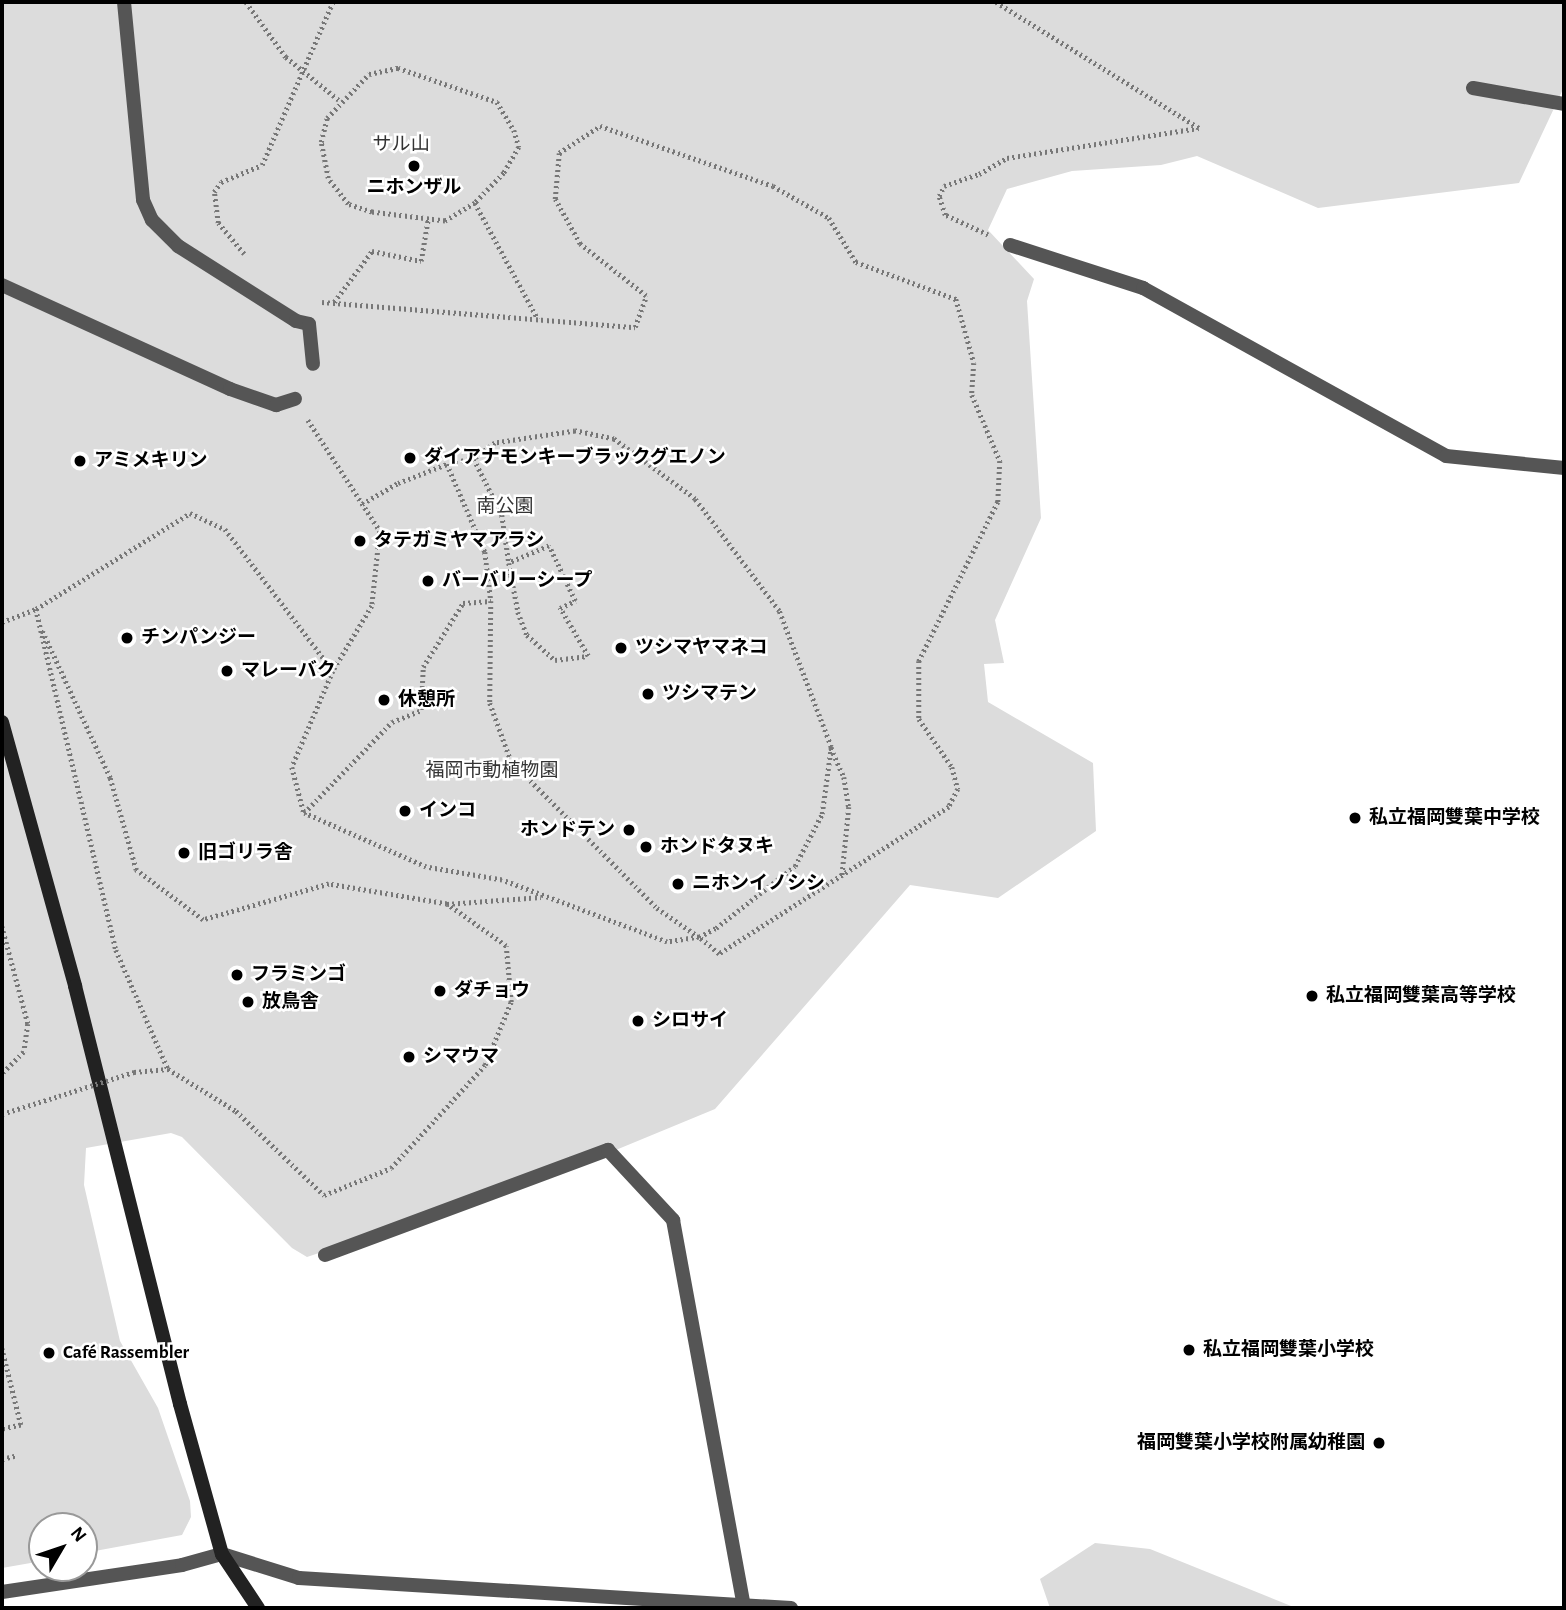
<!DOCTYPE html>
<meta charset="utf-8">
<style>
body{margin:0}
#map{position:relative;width:1566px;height:1610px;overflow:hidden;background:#fff;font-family:"Alegreya Sans","Noto Sans JP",sans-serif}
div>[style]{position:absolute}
.green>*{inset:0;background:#dcdcdc}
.path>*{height:4.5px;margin-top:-2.25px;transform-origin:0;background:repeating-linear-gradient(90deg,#777 0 2px,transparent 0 5.5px)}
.lane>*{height:14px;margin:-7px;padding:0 7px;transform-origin:7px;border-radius:7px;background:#555}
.street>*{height:14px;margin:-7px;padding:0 7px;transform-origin:7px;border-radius:7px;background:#555}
.secondary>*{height:14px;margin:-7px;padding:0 7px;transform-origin:7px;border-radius:7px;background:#222}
.path-bridge>*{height:4.5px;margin-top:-2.25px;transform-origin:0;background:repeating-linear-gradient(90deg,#777 0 2px,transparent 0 5.5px)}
.dots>*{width:19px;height:19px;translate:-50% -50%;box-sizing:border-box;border:4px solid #fff;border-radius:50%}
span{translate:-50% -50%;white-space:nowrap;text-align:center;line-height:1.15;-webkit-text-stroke:5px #fff;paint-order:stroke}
.park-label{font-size:19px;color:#333}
.poi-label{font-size:19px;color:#000;font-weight:700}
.left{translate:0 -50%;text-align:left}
.right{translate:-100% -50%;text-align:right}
.frame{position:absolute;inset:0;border:4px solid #000;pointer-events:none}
.north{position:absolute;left:28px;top:1512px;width:70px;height:70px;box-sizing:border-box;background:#fff;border:2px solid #999;border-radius:50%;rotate:51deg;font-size:19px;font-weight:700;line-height:28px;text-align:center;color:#000}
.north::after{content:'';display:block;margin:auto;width:24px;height:32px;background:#000;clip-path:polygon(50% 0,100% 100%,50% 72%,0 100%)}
</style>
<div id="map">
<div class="green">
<i style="clip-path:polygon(2px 2px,1564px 2px,1564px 87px,1519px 183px,1318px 208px,1197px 156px,1161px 165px,1072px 171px,1007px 189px,988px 230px,1034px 279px,1027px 301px,1041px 518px,995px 620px,1004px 663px,984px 664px,988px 702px,1093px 763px,1096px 831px,998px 898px,910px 885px,715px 1109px,565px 1171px,307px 1257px,292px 1248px,182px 1137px,171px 1133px,86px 1148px,84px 1185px,120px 1341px,158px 1408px,190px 1501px,191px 1517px,182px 1535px,84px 1553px,84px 1526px,42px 1526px,42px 1561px,2px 1568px)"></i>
<i style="clip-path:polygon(1095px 1543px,1150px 1549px,1296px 1608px,1050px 1608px,1040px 1579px)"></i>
</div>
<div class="path">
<i style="left:246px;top:2px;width:68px;rotate:54deg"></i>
<i style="left:286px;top:57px;width:68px;rotate:39.1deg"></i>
<i style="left:996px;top:2px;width:239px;rotate:31.8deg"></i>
<i style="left:398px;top:68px;width:105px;rotate:19deg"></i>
<i style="left:497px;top:102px;width:33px;rotate:59deg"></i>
<i style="left:514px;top:130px;width:18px;rotate:74deg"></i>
<i style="left:519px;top:147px;width:30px;rotate:120deg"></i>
<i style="left:504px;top:173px;width:42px;rotate:134deg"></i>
<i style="left:475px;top:203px;width:35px;rotate:149deg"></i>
<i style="left:445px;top:221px;width:74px;rotate:-173deg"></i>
<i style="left:372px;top:212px;width:25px;rotate:-162deg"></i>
<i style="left:348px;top:204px;width:33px;rotate:-128deg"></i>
<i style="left:328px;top:178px;width:37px;rotate:-101deg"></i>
<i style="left:321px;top:142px;width:25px;rotate:-76deg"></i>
<i style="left:327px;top:118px;width:61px;rotate:-46.3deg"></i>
<i style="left:369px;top:74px;width:30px;rotate:-12deg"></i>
<i style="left:475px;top:203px;width:132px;rotate:61.5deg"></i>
<i style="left:988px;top:235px;width:47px;rotate:-155.1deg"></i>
<i style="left:945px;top:215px;width:20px;rotate:-108deg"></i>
<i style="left:939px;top:196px;width:11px;rotate:-63deg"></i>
<i style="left:944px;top:186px;width:37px;rotate:-19deg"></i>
<i style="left:979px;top:174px;width:32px;rotate:-30deg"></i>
<i style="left:1007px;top:158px;width:194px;rotate:-8.9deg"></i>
<i style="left:244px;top:254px;width:40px;rotate:-130deg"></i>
<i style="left:218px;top:223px;width:31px;rotate:-97deg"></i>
<i style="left:214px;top:192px;width:12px;rotate:-55deg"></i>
<i style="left:221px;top:182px;width:44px;rotate:-22.5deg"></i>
<i style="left:322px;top:302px;width:314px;rotate:4.6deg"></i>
<i style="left:635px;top:327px;width:33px;rotate:-70deg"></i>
<i style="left:646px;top:296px;width:84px;rotate:-141.8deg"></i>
<i style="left:580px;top:244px;width:51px;rotate:-119.1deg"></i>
<i style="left:555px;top:199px;width:46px;rotate:-85deg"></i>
<i style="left:559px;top:153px;width:49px;rotate:-33.4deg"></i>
<i style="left:600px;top:126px;width:183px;rotate:19.1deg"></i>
<i style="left:773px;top:186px;width:64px;rotate:29.7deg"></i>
<i style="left:829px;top:218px;width:52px;rotate:58.5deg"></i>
<i style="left:856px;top:262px;width:107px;rotate:20.3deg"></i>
<i style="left:956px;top:299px;width:66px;rotate:74.3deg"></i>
<i style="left:974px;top:363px;width:32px;rotate:94deg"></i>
<i style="left:972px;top:395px;width:72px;rotate:67deg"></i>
<i style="left:1000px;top:461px;width:41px;rotate:92.8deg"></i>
<i style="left:998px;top:502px;width:178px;rotate:116.4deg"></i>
<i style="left:919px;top:661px;width:58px;rotate:90deg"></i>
<i style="left:919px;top:719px;width:58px;rotate:55.5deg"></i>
<i style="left:952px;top:767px;width:23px;rotate:75deg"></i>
<i style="left:958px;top:789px;width:20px;rotate:117deg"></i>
<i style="left:949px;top:807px;width:273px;rotate:147.4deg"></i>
<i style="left:719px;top:954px;width:26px;rotate:-140deg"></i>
<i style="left:699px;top:937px;width:19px;rotate:-28deg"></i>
<i style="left:716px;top:928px;width:100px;rotate:-38.1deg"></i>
<i style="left:795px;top:866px;width:59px;rotate:-62.6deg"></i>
<i style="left:822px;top:814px;width:68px;rotate:-82.3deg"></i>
<i style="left:831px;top:747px;width:146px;rotate:-110.9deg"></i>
<i style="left:779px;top:611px;width:140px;rotate:-126.9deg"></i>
<i style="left:695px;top:499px;width:101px;rotate:-143.5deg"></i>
<i style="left:614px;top:439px;width:40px;rotate:-168deg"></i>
<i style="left:575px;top:431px;width:81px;rotate:171.5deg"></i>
<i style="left:495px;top:443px;width:26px;rotate:143deg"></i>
<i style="left:474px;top:459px;width:27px;rotate:170deg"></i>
<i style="left:334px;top:302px;width:64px;rotate:-53.3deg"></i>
<i style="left:372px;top:251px;width:50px;rotate:11.5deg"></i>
<i style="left:421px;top:261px;width:43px;rotate:-80.5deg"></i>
<i style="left:308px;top:420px;width:132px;rotate:57deg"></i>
<i style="left:380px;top:531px;width:75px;rotate:96.1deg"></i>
<i style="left:372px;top:606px;width:76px;rotate:121deg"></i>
<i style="left:474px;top:459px;width:63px;rotate:63.4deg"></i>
<i style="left:502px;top:515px;width:49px;rotate:81.7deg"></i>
<i style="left:509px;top:563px;width:12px;rotate:81deg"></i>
<i style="left:511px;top:575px;width:38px;rotate:79deg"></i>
<i style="left:518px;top:612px;width:25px;rotate:69deg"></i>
<i style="left:527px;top:635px;width:38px;rotate:42deg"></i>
<i style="left:555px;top:660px;width:33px;rotate:-7deg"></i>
<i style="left:588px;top:656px;width:56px;rotate:-120.3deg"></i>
<i style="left:560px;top:608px;width:17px;rotate:-25deg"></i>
<i style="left:575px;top:601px;width:61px;rotate:-115.3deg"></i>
<i style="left:549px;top:546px;width:43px;rotate:157deg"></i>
<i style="left:362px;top:504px;width:42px;rotate:-30.3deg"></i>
<i style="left:398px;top:483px;width:53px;rotate:-21.2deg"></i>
<i style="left:447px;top:464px;width:96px;rotate:66.6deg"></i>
<i style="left:485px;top:552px;width:49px;rotate:83deg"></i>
<i style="left:36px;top:609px;width:350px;rotate:76.8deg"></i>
<i style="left:116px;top:950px;width:130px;rotate:66.4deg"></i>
<i style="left:168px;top:1069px;width:80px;rotate:31.7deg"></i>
<i style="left:236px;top:1111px;width:122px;rotate:43.7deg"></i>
<i style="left:324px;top:1195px;width:72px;rotate:-21.9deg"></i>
<i style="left:391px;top:1168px;width:139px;rotate:-47.6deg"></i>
<i style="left:485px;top:1065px;width:68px;rotate:-67.6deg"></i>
<i style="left:511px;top:1002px;width:56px;rotate:-95.1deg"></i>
<i style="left:506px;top:946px;width:72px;rotate:-144.6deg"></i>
<i style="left:447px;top:904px;width:120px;rotate:-170.4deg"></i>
<i style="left:329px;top:884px;width:131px;rotate:164.1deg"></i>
<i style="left:203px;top:920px;width:84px;rotate:-143.3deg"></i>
<i style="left:136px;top:870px;width:96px;rotate:-105.8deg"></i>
<i style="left:110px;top:778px;width:162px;rotate:-114.8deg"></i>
<i style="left:2px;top:622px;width:36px;rotate:-21deg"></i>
<i style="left:36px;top:609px;width:181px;rotate:-31.9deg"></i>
<i style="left:190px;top:513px;width:38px;rotate:25deg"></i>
<i style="left:225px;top:529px;width:178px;rotate:52.7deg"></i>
<i style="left:333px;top:671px;width:104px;rotate:113.1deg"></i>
<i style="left:292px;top:767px;width:48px;rotate:75.4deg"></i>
<i style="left:304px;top:813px;width:127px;rotate:-46deg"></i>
<i style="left:392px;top:722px;width:31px;rotate:-22deg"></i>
<i style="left:421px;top:710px;width:43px;rotate:-87.3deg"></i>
<i style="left:423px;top:667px;width:75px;rotate:-58deg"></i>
<i style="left:463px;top:603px;width:28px;rotate:-4deg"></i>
<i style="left:491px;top:601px;width:102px;rotate:90.6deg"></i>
<i style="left:490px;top:703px;width:62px;rotate:70.1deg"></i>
<i style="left:511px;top:761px;width:207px;rotate:45.2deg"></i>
<i style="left:657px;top:908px;width:51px;rotate:34.6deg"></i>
<i style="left:699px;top:937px;width:32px;rotate:171deg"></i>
<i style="left:667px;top:942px;width:176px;rotate:-159.4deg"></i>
<i style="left:502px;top:880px;width:77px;rotate:-170.3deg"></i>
<i style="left:426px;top:867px;width:133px;rotate:-156.1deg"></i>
<i style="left:831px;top:748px;width:32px;rotate:66deg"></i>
<i style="left:844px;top:777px;width:30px;rotate:81deg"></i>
<i style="left:849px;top:807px;width:70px;rotate:95.7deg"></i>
<i style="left:447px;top:904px;width:94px;rotate:-4.3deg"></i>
<i style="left:2px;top:926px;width:101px;rotate:75.1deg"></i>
<i style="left:28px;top:1024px;width:28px;rotate:98deg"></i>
<i style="left:24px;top:1052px;width:31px;rotate:135deg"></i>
<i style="left:134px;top:1072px;width:34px;rotate:-5deg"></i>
<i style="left:2px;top:1114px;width:60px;rotate:-17.5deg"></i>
<i style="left:2px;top:1348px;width:79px;rotate:76.1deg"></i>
<i style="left:21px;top:1425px;width:19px;rotate:168deg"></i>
<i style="left:2px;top:1459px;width:16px;rotate:-14deg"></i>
</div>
<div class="lane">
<i style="left:124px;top:2px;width:199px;rotate:84.5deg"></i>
<i style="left:143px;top:200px;width:22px;rotate:66deg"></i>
<i style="left:152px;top:220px;width:37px;rotate:45deg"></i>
<i style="left:178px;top:246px;width:140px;rotate:32.4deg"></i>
<i style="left:296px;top:321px;width:13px;rotate:13deg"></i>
<i style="left:309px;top:324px;width:40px;rotate:84.3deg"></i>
<i style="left:1010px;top:245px;width:140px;rotate:17.9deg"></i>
<i style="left:2px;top:285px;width:251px;rotate:24.5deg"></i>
<i style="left:230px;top:389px;width:49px;rotate:19.2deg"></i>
<i style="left:276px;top:405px;width:20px;rotate:-18deg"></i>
<i style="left:2px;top:1592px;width:182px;rotate:-8.5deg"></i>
<i style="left:182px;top:1565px;width:41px;rotate:-15.4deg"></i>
</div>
<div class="street">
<i style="left:1473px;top:88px;width:92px;rotate:10deg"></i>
<i style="left:1143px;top:288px;width:346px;rotate:29deg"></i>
<i style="left:1446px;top:456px;width:119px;rotate:5.8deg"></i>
<i style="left:325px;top:1255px;width:302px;rotate:-20.4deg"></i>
<i style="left:608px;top:1150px;width:96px;rotate:47.1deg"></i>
<i style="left:673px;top:1220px;width:394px;rotate:79.6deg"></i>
<i style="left:222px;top:1554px;width:81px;rotate:17.3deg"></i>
<i style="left:299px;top:1578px;width:493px;rotate:3.5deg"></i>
</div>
<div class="secondary">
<i style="left:2px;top:722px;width:274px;rotate:74.5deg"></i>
<i style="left:75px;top:986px;width:431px;rotate:75.9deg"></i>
<i style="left:180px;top:1404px;width:156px;rotate:74.4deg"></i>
<i style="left:222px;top:1554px;width:65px;rotate:56.3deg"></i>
</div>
<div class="path-bridge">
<i style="left:262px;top:165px;width:178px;rotate:-66.5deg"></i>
<i style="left:59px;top:1096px;width:79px;rotate:-17.7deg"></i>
</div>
<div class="dots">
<i style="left:414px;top:166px;background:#000"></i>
<i style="left:410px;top:458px;background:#000"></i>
<i style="left:80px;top:461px;background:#000"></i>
<i style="left:360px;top:541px;background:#000"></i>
<i style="left:428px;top:581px;background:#000"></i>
<i style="left:127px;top:638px;background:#000"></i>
<i style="left:621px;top:648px;background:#000"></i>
<i style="left:227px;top:671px;background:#000"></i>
<i style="left:648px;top:694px;background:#000"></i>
<i style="left:384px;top:700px;background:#000"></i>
<i style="left:405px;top:811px;background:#000"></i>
<i style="left:1355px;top:818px;background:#000"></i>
<i style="left:629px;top:830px;background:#000"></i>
<i style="left:646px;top:847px;background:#000"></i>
<i style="left:184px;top:853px;background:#000"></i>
<i style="left:678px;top:884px;background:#000"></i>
<i style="left:237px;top:975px;background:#000"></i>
<i style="left:440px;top:991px;background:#000"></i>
<i style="left:1312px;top:996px;background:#000"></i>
<i style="left:248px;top:1002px;background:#000"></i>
<i style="left:638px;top:1021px;background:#000"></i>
<i style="left:409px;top:1057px;background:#000"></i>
<i style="left:1189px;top:1350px;background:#000"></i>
<i style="left:49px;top:1353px;background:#000"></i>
<i style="left:1379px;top:1443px;background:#000"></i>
</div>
<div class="park-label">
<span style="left:401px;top:145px">サル山</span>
<span style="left:505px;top:507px">南公園</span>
<span style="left:492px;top:771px">福岡市動植物園</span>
</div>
<div class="poi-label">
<span style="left:414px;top:188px">ニホンザル</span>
<span class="left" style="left:424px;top:458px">ダイアナモンキーブラックグエノン</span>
<span class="left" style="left:94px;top:461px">アミメキリン</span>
<span class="left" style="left:374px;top:541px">タテガミヤマアラシ</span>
<span class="left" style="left:442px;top:581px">バーバリーシープ</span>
<span class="left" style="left:141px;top:638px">チンパンジー</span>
<span class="left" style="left:635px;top:648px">ツシマヤマネコ</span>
<span class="left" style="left:241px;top:671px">マレーバク</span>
<span class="left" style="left:662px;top:694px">ツシマテン</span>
<span class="left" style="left:398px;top:700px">休憩所</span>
<span class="left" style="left:419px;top:811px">インコ</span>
<span class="left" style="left:1369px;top:818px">私立福岡雙葉中学校</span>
<span class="right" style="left:615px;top:830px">ホンドテン</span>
<span class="left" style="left:660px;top:847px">ホンドタヌキ</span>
<span class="left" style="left:198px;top:853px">旧ゴリラ舎</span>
<span class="left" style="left:692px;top:884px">ニホンイノシシ</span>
<span class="left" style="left:251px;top:975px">フラミンゴ</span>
<span class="left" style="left:454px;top:991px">ダチョウ</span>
<span class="left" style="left:1326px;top:996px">私立福岡雙葉高等学校</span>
<span class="left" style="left:262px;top:1002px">放鳥舎</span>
<span class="left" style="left:652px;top:1021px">シロサイ</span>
<span class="left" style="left:423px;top:1057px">シマウマ</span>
<span class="left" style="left:1203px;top:1350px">私立福岡雙葉小学校</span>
<span class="left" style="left:63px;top:1353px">Café Rassembler</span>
<span class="right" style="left:1365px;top:1443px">福岡雙葉小学校附属幼稚園</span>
</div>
<div class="frame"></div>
<div class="north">N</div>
</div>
